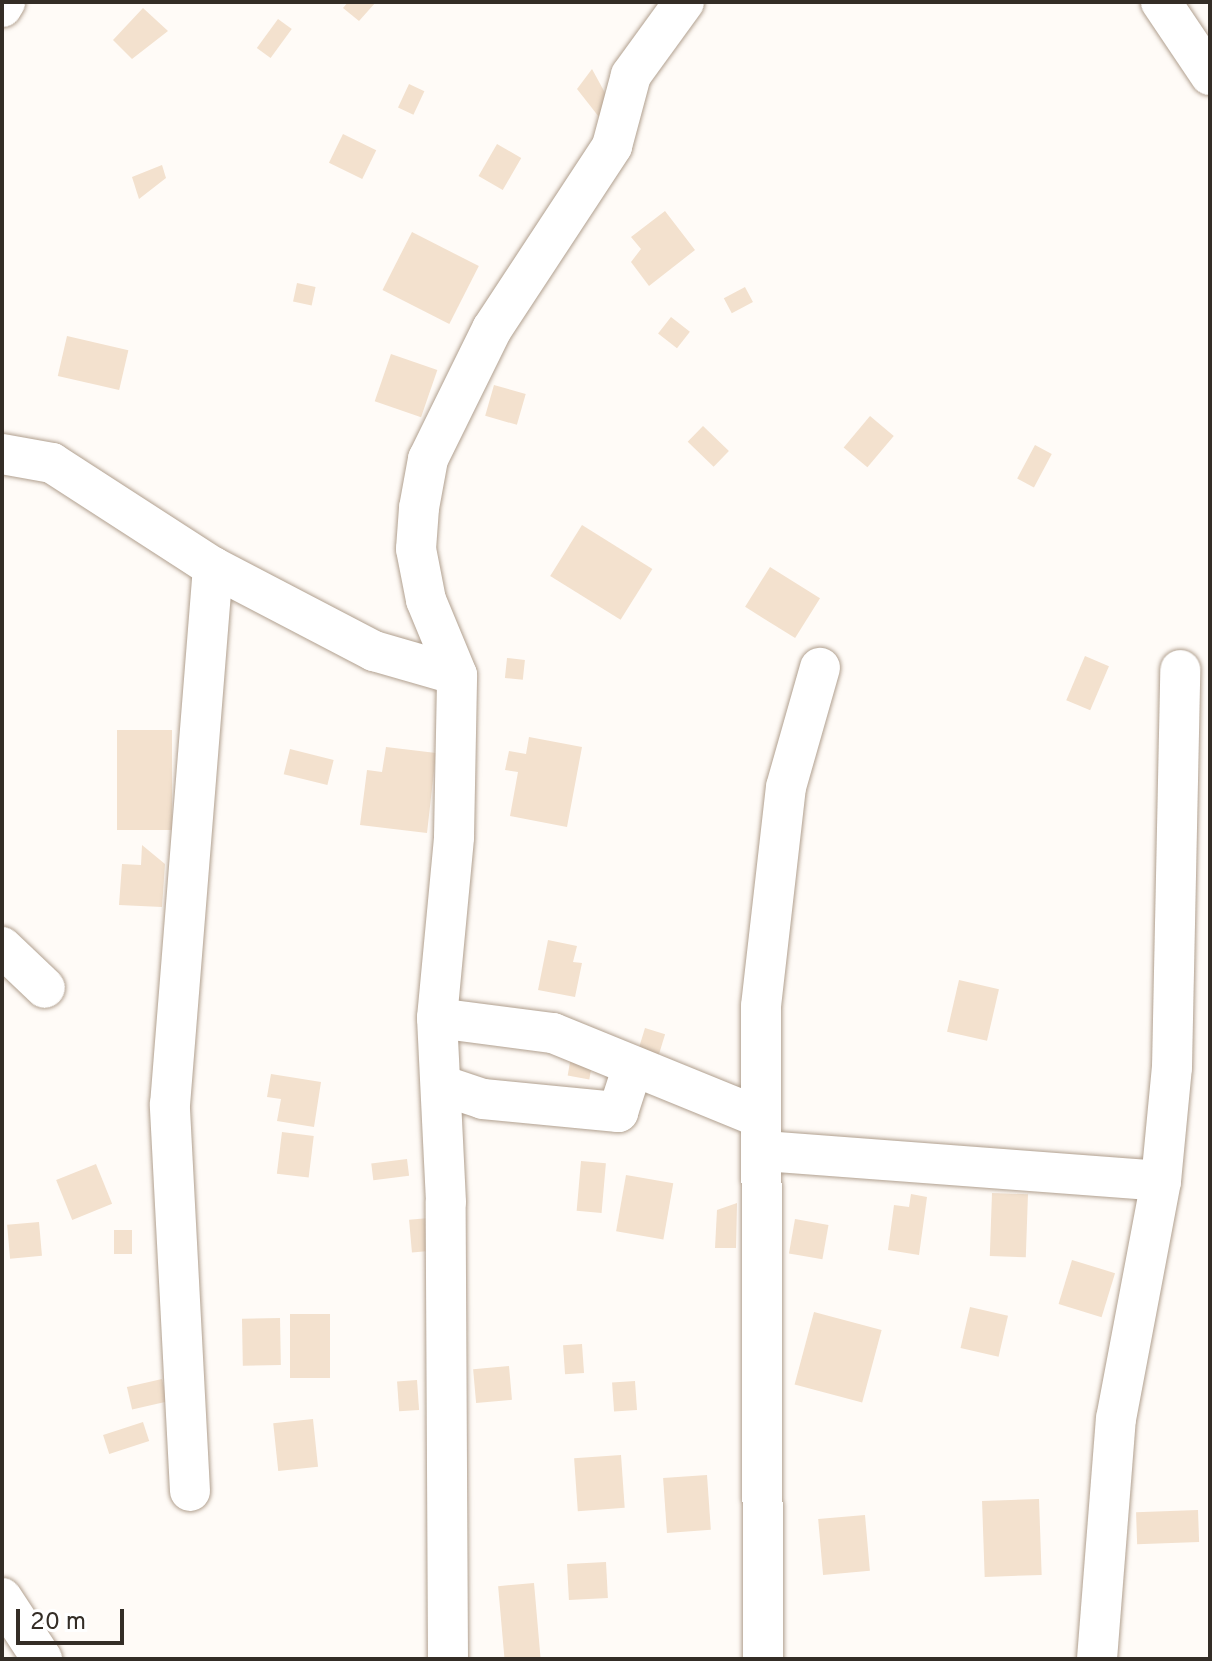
<!DOCTYPE html>
<style>
body{margin:0}
#map{position:relative;width:1212px;height:1661px;overflow:hidden;background:#fffbf7;font-family:Overpass,sans-serif}
div>[style]{position:absolute}
.building>*{inset:0;background:#f3e1ce;transform-origin:0 0}
.roads{filter:drop-shadow(0 0 2px #b1a08f) drop-shadow(0 0 2px #b1a08f)}
.minor>*{height:40px;margin:-20px;padding:0 20px;transform-origin:20px;border-radius:20px;background:#fff}
span{translate:-50% -50%;white-space:nowrap;text-align:center;line-height:1.15;-webkit-text-stroke:7px #fff;paint-order:stroke}
.frame{position:absolute;inset:0;border:4px solid #342d26;pointer-events:none}
.scale{position:absolute;left:16px;top:1609px;width:108px;height:36px;box-sizing:border-box;border:4px solid #342d26;border-top:0;padding-left:10px;font-size:24px;line-height:28px;white-space:nowrap;color:#342d26;-webkit-text-stroke:6px #fff;paint-order:stroke}
</style>
<div id="map">
<div class="building">
<i style="clip-path:polygon(348px 2px,376px 2px,359px 21px,343px 8px)"></i>
<i style="clip-path:polygon(143px 8px,168px 31px,132px 59px,113px 40px)"></i>
<i style="left:278px;top:19px;width:17px;height:36px;rotate:36deg"></i>
<i style="clip-path:polygon(592px 69px,610px 102px,599px 117px,577px 89px)"></i>
<i style="left:409px;top:84px;width:17px;height:26px;rotate:25deg"></i>
<i style="left:343px;top:134px;width:37px;height:32px;rotate:26deg"></i>
<i style="left:497px;top:144px;width:28px;height:37px;rotate:30deg"></i>
<i style="clip-path:polygon(162px 165px,166px 178px,139px 199px,132px 177px)"></i>
<i style="clip-path:polygon(665px 211px,695px 250px,649px 286px,631px 262px,641px 249px,631px 237px)"></i>
<i style="left:412px;top:232px;width:75px;height:65px;rotate:27deg"></i>
<i style="left:297px;top:283px;width:19px;height:19px;rotate:12deg"></i>
<i style="left:745px;top:287px;width:17px;height:24px;rotate:62deg"></i>
<i style="left:671px;top:317px;width:24px;height:21px;rotate:38deg"></i>
<i style="left:67px;top:336px;width:63px;height:41px;rotate:13deg"></i>
<i style="left:391px;top:354px;width:49px;height:50px;rotate:19deg"></i>
<i style="left:494px;top:385px;width:33px;height:32px;rotate:16deg"></i>
<i style="left:870px;top:416px;width:31px;height:41px;rotate:40deg"></i>
<i style="left:703px;top:426px;width:36px;height:22px;rotate:44deg"></i>
<i style="left:1035px;top:445px;width:19px;height:38px;rotate:28deg"></i>
<i style="left:582px;top:525px;width:83px;height:60px;rotate:32deg"></i>
<i style="left:770px;top:567px;width:59px;height:47px;rotate:32deg"></i>
<i style="left:1085px;top:656px;width:26px;height:48px;rotate:23deg"></i>
<i style="left:507px;top:658px;width:18px;height:20px;rotate:6deg"></i>
<i style="left:117px;top:730px;width:55px;height:100px"></i>
<i style="clip-path:polygon(529px 737px,582px 747px,567px 827px,510px 816px,518px 772px,505px 770px,509px 751px,526px 754px)"></i>
<i style="clip-path:polygon(386px 747px,436px 753px,427px 833px,360px 825px,367px 770px,382px 772px)"></i>
<i style="left:290px;top:749px;width:45px;height:26px;rotate:14deg"></i>
<i style="clip-path:polygon(142px 845px,165px 864px,162px 907px,119px 905px,122px 864px,141px 865px)"></i>
<i style="clip-path:polygon(548px 940px,577px 946px,573px 962px,582px 963px,575px 997px,538px 990px)"></i>
<i style="left:959px;top:980px;width:41px;height:53px;rotate:13deg"></i>
<i style="left:645px;top:1028px;width:21px;height:28px;rotate:17deg"></i>
<i style="left:572px;top:1051px;width:22px;height:25px;rotate:10deg"></i>
<i style="clip-path:polygon(271px 1074px,321px 1082px,314px 1127px,277px 1121px,281px 1099px,267px 1097px)"></i>
<i style="left:282px;top:1132px;width:32px;height:42px;rotate:7deg"></i>
<i style="left:407px;top:1159px;width:17px;height:36px;rotate:83deg"></i>
<i style="left:581px;top:1161px;width:25px;height:50px;rotate:5deg"></i>
<i style="left:96px;top:1164px;width:43px;height:43px;rotate:68deg"></i>
<i style="left:626px;top:1175px;width:48px;height:57px;rotate:10deg"></i>
<i style="left:992px;top:1193px;width:36px;height:63px;rotate:2deg"></i>
<i style="clip-path:polygon(911px 1194px,927px 1197px,919px 1255px,888px 1250px,894px 1205px,909px 1207px)"></i>
<i style="clip-path:polygon(737px 1203px,736px 1248px,715px 1248px,717px 1210px)"></i>
<i style="left:429px;top:1218px;width:33px;height:20px;rotate:85deg"></i>
<i style="left:795px;top:1219px;width:34px;height:35px;rotate:10deg"></i>
<i style="left:39px;top:1222px;width:34px;height:32px;rotate:85deg"></i>
<i style="left:114px;top:1230px;width:18px;height:24px"></i>
<i style="left:1072px;top:1260px;width:45px;height:46px;rotate:17deg"></i>
<i style="left:970px;top:1307px;width:39px;height:42px;rotate:13deg"></i>
<i style="left:814px;top:1312px;width:70px;height:75px;rotate:15deg"></i>
<i style="left:290px;top:1314px;width:40px;height:64px"></i>
<i style="left:280px;top:1318px;width:47px;height:38px;rotate:89deg"></i>
<i style="left:582px;top:1344px;width:29px;height:19px;rotate:86deg"></i>
<i style="left:509px;top:1366px;width:34px;height:36px;rotate:85deg"></i>
<i style="left:162px;top:1379px;width:23px;height:36px;rotate:77deg"></i>
<i style="left:417px;top:1380px;width:30px;height:20px;rotate:86deg"></i>
<i style="left:635px;top:1381px;width:29px;height:23px;rotate:86deg"></i>
<i style="left:313px;top:1419px;width:48px;height:40px;rotate:84deg"></i>
<i style="left:143px;top:1422px;width:20px;height:42px;rotate:72deg"></i>
<i style="left:621px;top:1455px;width:53px;height:47px;rotate:86deg"></i>
<i style="left:707px;top:1475px;width:55px;height:44px;rotate:86deg"></i>
<i style="left:1039px;top:1499px;width:76px;height:57px;rotate:88deg"></i>
<i style="left:1198px;top:1510px;width:32px;height:62px;rotate:88deg"></i>
<i style="left:865px;top:1515px;width:56px;height:47px;rotate:85deg"></i>
<i style="left:606px;top:1562px;width:36px;height:39px;rotate:87deg"></i>
<i style="left:534px;top:1583px;width:76px;height:36px;rotate:85deg"></i>
</div>
<div class="roads">
<div class="minor">
<i style="left:1161px;top:2px;width:88px;rotate:56.1deg"></i>
<i style="left:2px;top:7px;width:6px;rotate:-59deg"></i>
<i style="left:2px;top:454px;width:51px;rotate:10.2deg"></i>
<i style="left:52px;top:463px;width:192px;rotate:32.9deg"></i>
<i style="left:213px;top:567px;width:182px;rotate:27.6deg"></i>
<i style="left:374px;top:651px;width:86px;rotate:16.1deg"></i>
<i style="left:2px;top:947px;width:59px;rotate:43.6deg"></i>
<i style="left:437px;top:1018px;width:117px;rotate:7.4deg"></i>
<i style="left:553px;top:1033px;width:222px;rotate:22.2deg"></i>
<i style="left:441px;top:1085px;width:44px;rotate:18.4deg"></i>
<i style="left:483px;top:1099px;width:136px;rotate:5.5deg"></i>
<i style="left:618px;top:1112px;width:45px;rotate:-72deg"></i>
<i style="left:764px;top:1151px;width:398px;rotate:4.3deg"></i>
<i style="left:190px;top:1491px;width:387px;rotate:-93deg"></i>
<i style="left:170px;top:1105px;width:540px;rotate:-85.43deg"></i>
<i style="left:2px;top:1598px;width:73px;rotate:56.7deg"></i>
<i style="left:448px;top:1659px;width:457px;rotate:-90.3deg"></i>
<i style="left:446px;top:1202px;width:184px;rotate:-92.8deg"></i>
<i style="left:437px;top:1018px;width:182px;rotate:-84.6deg"></i>
<i style="left:454px;top:837px;width:162px;rotate:-88.9deg"></i>
<i style="left:457px;top:675px;width:81px;rotate:-112.5deg"></i>
<i style="left:426px;top:600px;width:52px;rotate:-101.1deg"></i>
<i style="left:416px;top:549px;width:41px;rotate:-85.8deg"></i>
<i style="left:419px;top:508px;width:50px;rotate:-79.6deg"></i>
<i style="left:428px;top:459px;width:145px;rotate:-63.8deg"></i>
<i style="left:492px;top:329px;width:219px;rotate:-56.7deg"></i>
<i style="left:612px;top:146px;width:73px;rotate:-75deg"></i>
<i style="left:631px;top:75px;width:90px;rotate:-54deg"></i>
<i style="left:763px;top:1659px;width:653px;rotate:-90.18deg"></i>
<i style="left:761px;top:1006px;width:220px;rotate:-83.5deg"></i>
<i style="left:786px;top:787px;width:124px;rotate:-74.1deg"></i>
<i style="left:1097px;top:1659px;width:241px;rotate:-85.5deg"></i>
<i style="left:1116px;top:1419px;width:242px;rotate:-79.3deg"></i>
<i style="left:1161px;top:1181px;width:115px;rotate:-84.5deg"></i>
<i style="left:1172px;top:1067px;width:397px;rotate:-88.8deg"></i>
</div>
</div>
<div class="frame"></div>
<div class="scale">20 m</div>
</div>
